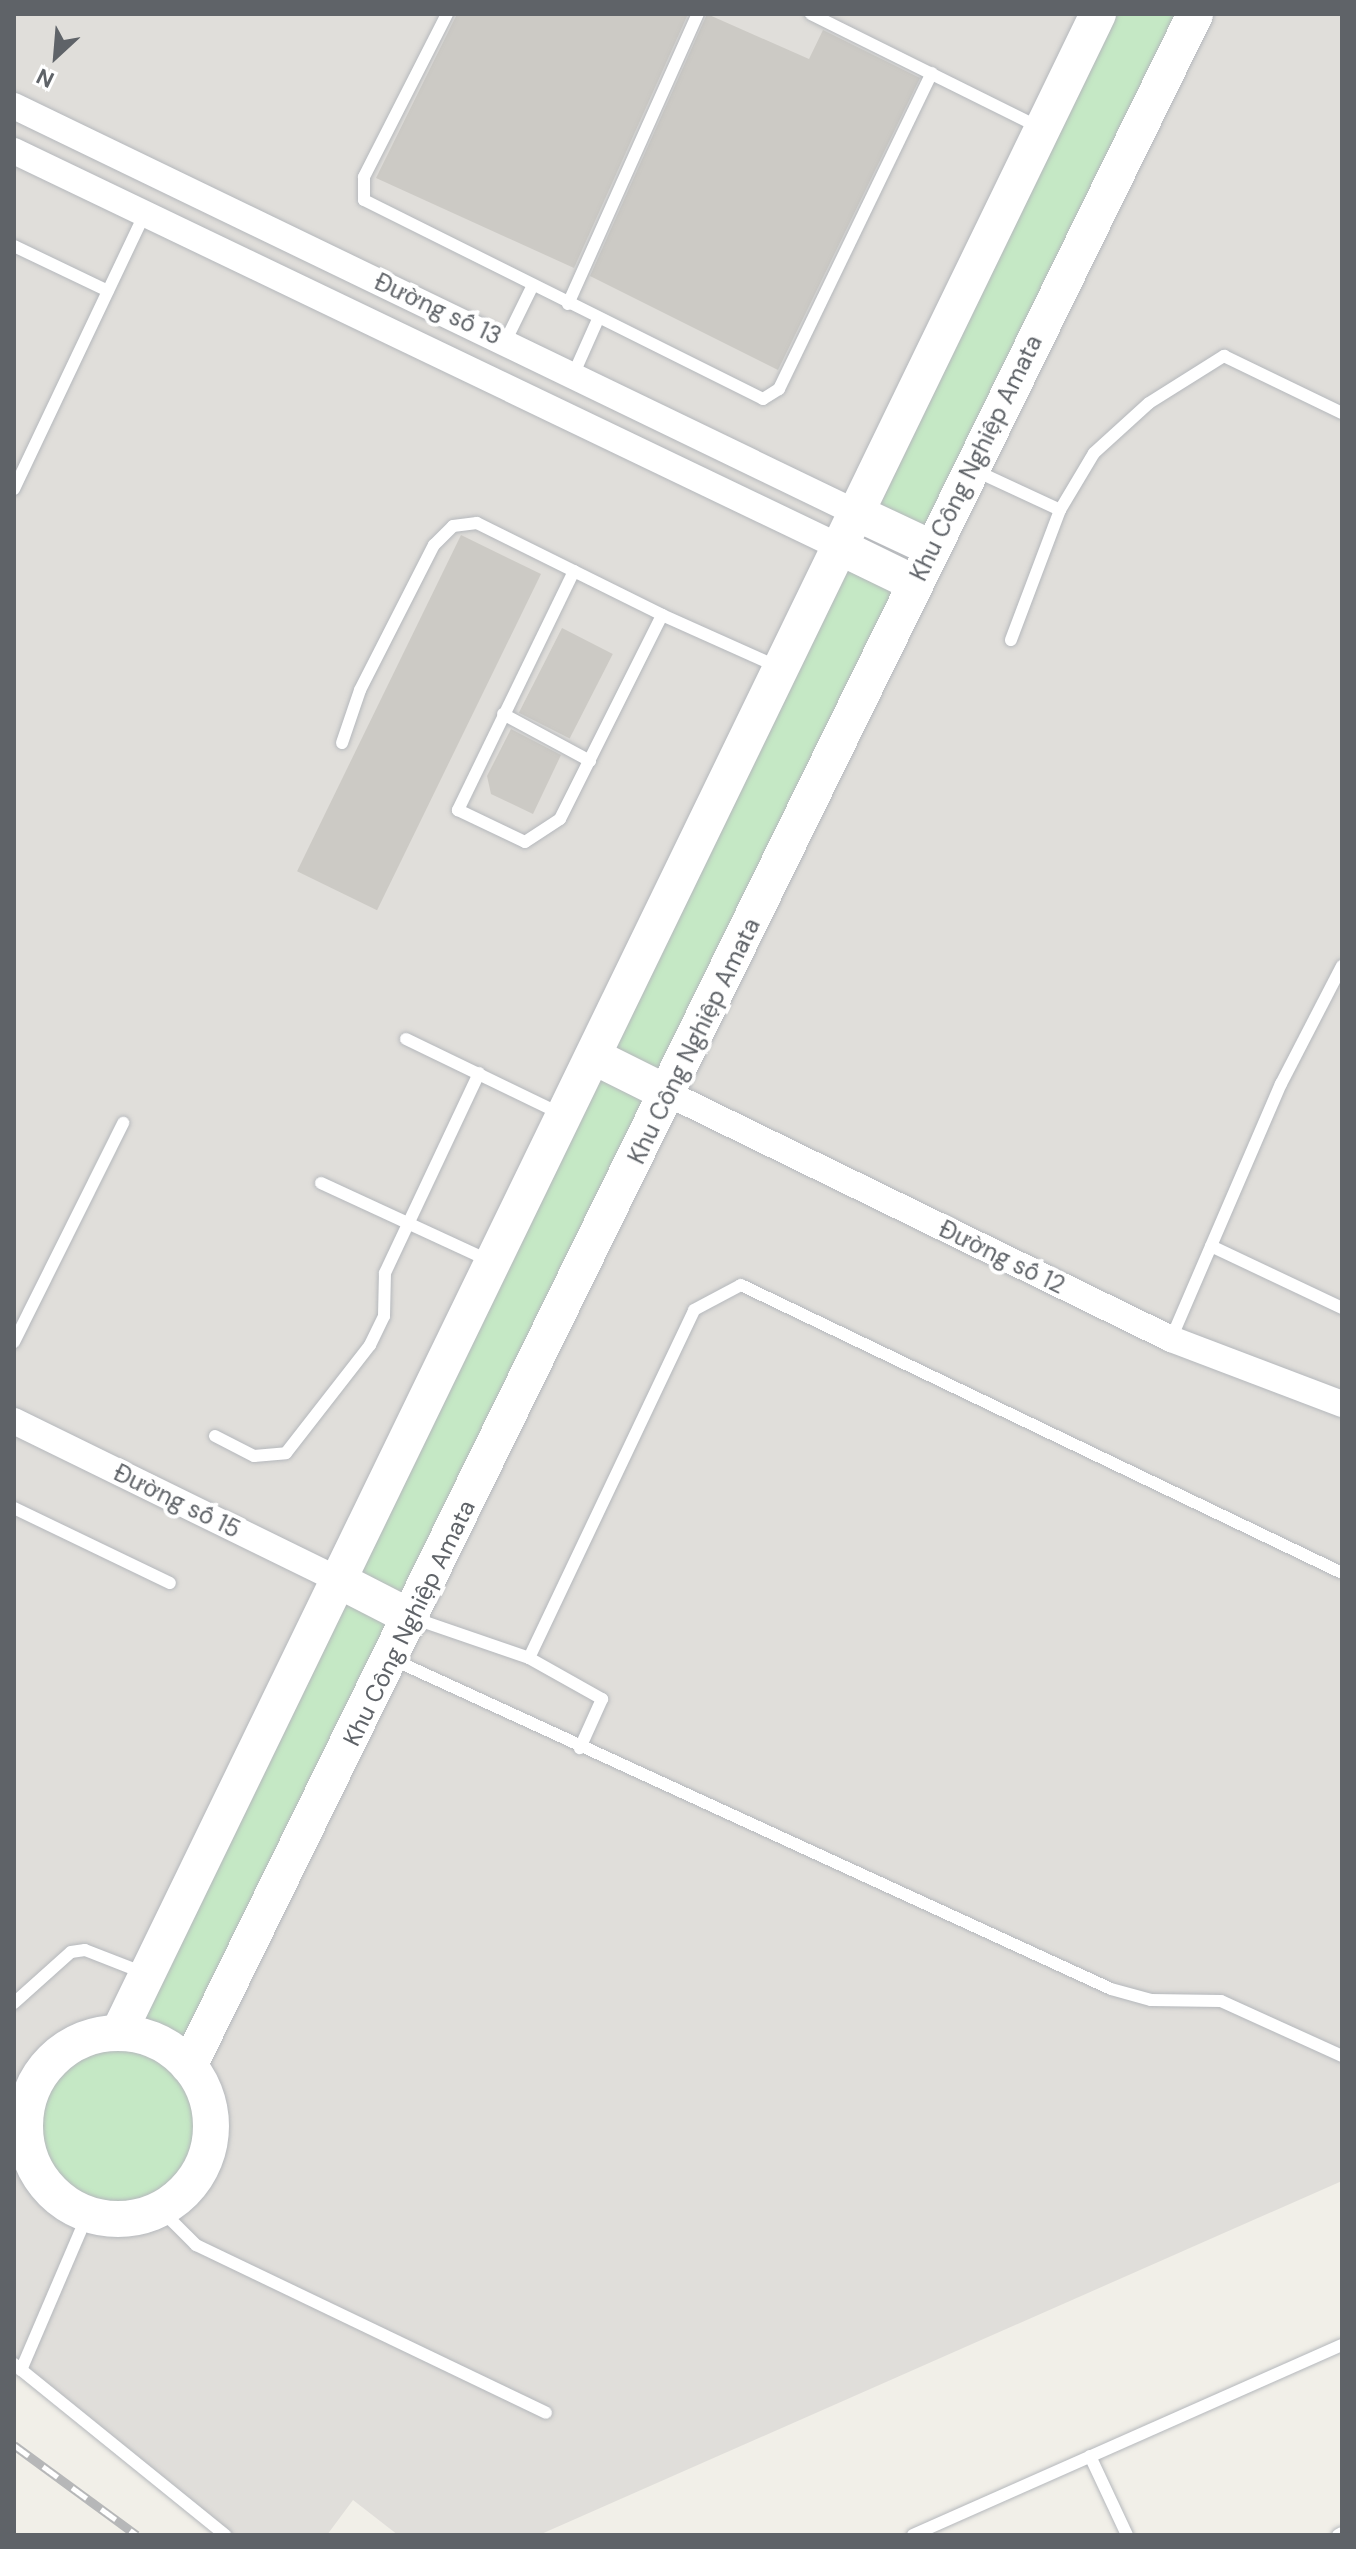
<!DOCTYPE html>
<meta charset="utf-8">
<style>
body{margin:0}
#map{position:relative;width:1356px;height:2549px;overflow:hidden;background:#f1efe8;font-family:"DM Sans",sans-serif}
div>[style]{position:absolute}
.industrial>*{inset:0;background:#e0deda}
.green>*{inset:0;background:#c5e8c5;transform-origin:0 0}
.round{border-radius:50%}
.building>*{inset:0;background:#cccac5;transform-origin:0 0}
.roads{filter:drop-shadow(0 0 2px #b5b8bc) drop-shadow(0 0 2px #b5b8bc)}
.lane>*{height:12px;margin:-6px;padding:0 6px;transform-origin:6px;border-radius:6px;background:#fff}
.street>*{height:26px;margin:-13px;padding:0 13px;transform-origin:13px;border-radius:13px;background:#fff}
.secondary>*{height:36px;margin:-18px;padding:0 18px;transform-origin:18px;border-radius:18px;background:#fff}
.secondary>.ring{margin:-18px;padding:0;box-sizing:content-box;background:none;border:36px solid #fff;border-radius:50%}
.rail>*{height:9px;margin-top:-4.5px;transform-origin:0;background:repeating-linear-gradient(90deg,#fff 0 18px,#b6b7b8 0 36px);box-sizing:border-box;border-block:2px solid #b6b7b8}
span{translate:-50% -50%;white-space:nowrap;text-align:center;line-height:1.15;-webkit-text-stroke:8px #fff;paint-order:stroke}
.street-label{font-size:24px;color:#5f6368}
.frame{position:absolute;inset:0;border:16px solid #5f6368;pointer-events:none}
.north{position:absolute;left:16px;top:16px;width:80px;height:80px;-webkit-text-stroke:6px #fff;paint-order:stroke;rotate:206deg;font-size:22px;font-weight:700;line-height:32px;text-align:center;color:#5f6368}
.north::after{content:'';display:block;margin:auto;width:28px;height:36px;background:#5f6368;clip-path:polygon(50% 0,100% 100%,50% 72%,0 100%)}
</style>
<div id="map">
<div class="industrial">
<i style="clip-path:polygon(14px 14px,1342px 14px,1342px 2181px,539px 2535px,398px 2535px,353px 2500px,327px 2535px,232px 2535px,14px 2358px)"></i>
</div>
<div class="green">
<i style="clip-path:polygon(1114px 14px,1180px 14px,922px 536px,876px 514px)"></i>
<i style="left:852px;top:562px;width:52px;height:551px;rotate:26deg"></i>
<i style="left:603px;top:1070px;width:57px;height:568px;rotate:26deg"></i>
<i style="left:348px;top:1594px;width:55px;height:476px;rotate:27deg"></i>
<i class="round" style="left:38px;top:2046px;width:160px;height:160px"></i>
</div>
<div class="building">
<i style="clip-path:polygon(457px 14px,688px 14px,574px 268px,376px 178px)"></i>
<i style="clip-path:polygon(707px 14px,809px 59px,823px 30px,920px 78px,778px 370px,590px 276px)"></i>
<i style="left:461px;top:535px;width:89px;height:374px;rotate:26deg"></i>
<i style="left:562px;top:628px;width:57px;height:95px;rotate:27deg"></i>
<i style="clip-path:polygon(511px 729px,561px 755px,533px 814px,491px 794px,487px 776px)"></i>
</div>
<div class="roads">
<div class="lane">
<i style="left:447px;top:14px;width:183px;rotate:117deg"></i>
<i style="left:364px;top:177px;width:23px;rotate:90deg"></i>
<i style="left:364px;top:200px;width:446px;rotate:26.5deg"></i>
<i style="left:763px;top:399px;width:19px;rotate:-32deg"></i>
<i style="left:779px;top:389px;width:351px;rotate:-64.2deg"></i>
<i style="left:811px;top:14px;width:254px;rotate:26.4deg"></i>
<i style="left:14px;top:246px;width:104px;rotate:25.6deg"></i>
<i style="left:568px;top:304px;width:318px;rotate:-65.9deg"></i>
<i style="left:506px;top:340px;width:59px;rotate:-63.9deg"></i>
<i style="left:574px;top:373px;width:59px;rotate:-66deg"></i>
<i style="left:974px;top:470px;width:95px;rotate:24.9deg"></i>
<i style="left:1060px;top:510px;width:139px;rotate:110.7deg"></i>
<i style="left:14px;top:489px;width:303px;rotate:-64.6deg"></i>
<i style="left:1060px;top:510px;width:66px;rotate:-59.2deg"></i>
<i style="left:1094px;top:453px;width:74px;rotate:-42.3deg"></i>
<i style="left:1149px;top:403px;width:89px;rotate:-32.1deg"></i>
<i style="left:1224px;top:356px;width:131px;rotate:25.8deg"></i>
<i style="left:574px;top:571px;width:266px;rotate:115.9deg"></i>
<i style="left:458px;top:810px;width:74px;rotate:25.5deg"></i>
<i style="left:525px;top:842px;width:42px;rotate:-33.3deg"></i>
<i style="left:560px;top:819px;width:228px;rotate:-63.4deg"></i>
<i style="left:662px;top:615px;width:125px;rotate:24.1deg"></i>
<i style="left:503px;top:714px;width:99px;rotate:28.4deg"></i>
<i style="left:342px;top:743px;width:56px;rotate:-71.2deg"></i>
<i style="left:360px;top:690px;width:163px;rotate:-63deg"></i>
<i style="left:434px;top:545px;width:27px;rotate:-45deg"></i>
<i style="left:453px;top:526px;width:24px;rotate:-7deg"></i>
<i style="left:477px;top:523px;width:207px;rotate:26.4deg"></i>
<i style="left:406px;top:1039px;width:170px;rotate:25.8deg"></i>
<i style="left:321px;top:1183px;width:186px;rotate:24.8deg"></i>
<i style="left:1211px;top:1246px;width:145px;rotate:25.3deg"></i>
<i style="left:1171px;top:1339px;width:278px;rotate:-66.7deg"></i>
<i style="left:1281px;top:1084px;width:133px;rotate:-62.7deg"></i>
<i style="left:14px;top:1342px;width:245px;rotate:-63.5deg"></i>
<i style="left:215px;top:1436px;width:44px;rotate:27.1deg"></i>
<i style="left:254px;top:1456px;width:32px;rotate:-5deg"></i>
<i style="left:286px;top:1453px;width:137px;rotate:-52.1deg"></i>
<i style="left:370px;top:1345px;width:32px;rotate:-64deg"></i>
<i style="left:384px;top:1316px;width:43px;rotate:-88.7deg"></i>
<i style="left:385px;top:1273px;width:221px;rotate:-64.8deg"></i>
<i style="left:14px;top:1508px;width:173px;rotate:25.7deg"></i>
<i style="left:413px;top:1618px;width:123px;rotate:19deg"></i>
<i style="left:529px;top:1658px;width:385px;rotate:-64.6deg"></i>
<i style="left:694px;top:1310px;width:53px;rotate:-28deg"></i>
<i style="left:741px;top:1285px;width:666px;rotate:25.6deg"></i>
<i style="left:529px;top:1658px;width:84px;rotate:29.3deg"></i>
<i style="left:602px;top:1699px;width:54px;rotate:114.2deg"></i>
<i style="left:392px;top:1659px;width:791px;rotate:24.65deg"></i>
<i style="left:1111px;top:1989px;width:41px;rotate:15.4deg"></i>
<i style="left:1151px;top:2000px;width:70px;rotate:0.8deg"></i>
<i style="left:1221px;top:2001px;width:133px;rotate:24.4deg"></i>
<i style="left:14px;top:2003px;width:76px;rotate:-41.8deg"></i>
<i style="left:71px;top:1952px;width:14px;rotate:-8deg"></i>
<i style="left:85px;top:1950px;width:63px;rotate:21.3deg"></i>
<i style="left:160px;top:2209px;width:51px;rotate:45deg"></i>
<i style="left:196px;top:2245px;width:388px;rotate:25.6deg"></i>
<i style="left:14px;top:2364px;width:272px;rotate:39deg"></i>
<i style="left:21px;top:2370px;width:170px;rotate:-66.8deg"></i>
<i style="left:1090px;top:2456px;width:87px;rotate:64.9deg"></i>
<i style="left:913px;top:2535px;width:469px;rotate:-23.9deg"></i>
<i style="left:1338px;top:2535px;width:4px;rotate:-27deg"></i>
</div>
<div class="street">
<i style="left:14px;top:106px;width:941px;rotate:25.78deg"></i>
<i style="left:14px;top:151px;width:920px;rotate:25.62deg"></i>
<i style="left:669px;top:1094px;width:559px;rotate:26.01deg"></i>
<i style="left:1171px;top:1339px;width:183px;rotate:20.8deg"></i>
<i style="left:14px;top:1421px;width:363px;rotate:26.1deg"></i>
</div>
<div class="secondary">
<i style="left:861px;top:515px;width:77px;rotate:25.2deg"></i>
<i style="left:844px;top:549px;width:78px;rotate:25.9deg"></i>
<i style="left:595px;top:1057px;width:83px;rotate:26.6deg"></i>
<i style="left:340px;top:1581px;width:81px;rotate:27.2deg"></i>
<i style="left:119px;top:2032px;width:2243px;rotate:-64.12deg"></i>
<i class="ring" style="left:25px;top:2033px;width:150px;height:150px"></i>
<i style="left:189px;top:2066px;width:2285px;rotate:-63.88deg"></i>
</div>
</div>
<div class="rail">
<i style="left:14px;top:2445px;width:152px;rotate:36.2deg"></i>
</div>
<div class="street-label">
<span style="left:438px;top:309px;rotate:25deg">Đường số 13</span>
<span style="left:976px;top:458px;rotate:-64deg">Khu Công Nghiệp Amata</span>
<span style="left:694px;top:1041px;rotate:-64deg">Khu Công Nghiệp Amata</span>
<span style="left:1002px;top:1257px;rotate:26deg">Đường số 12</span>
<span style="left:177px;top:1501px;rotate:26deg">Đường số 15</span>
<span style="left:409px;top:1623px;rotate:-64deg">Khu Công Nghiệp Amata</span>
</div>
<div class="frame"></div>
<div class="north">N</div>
</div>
